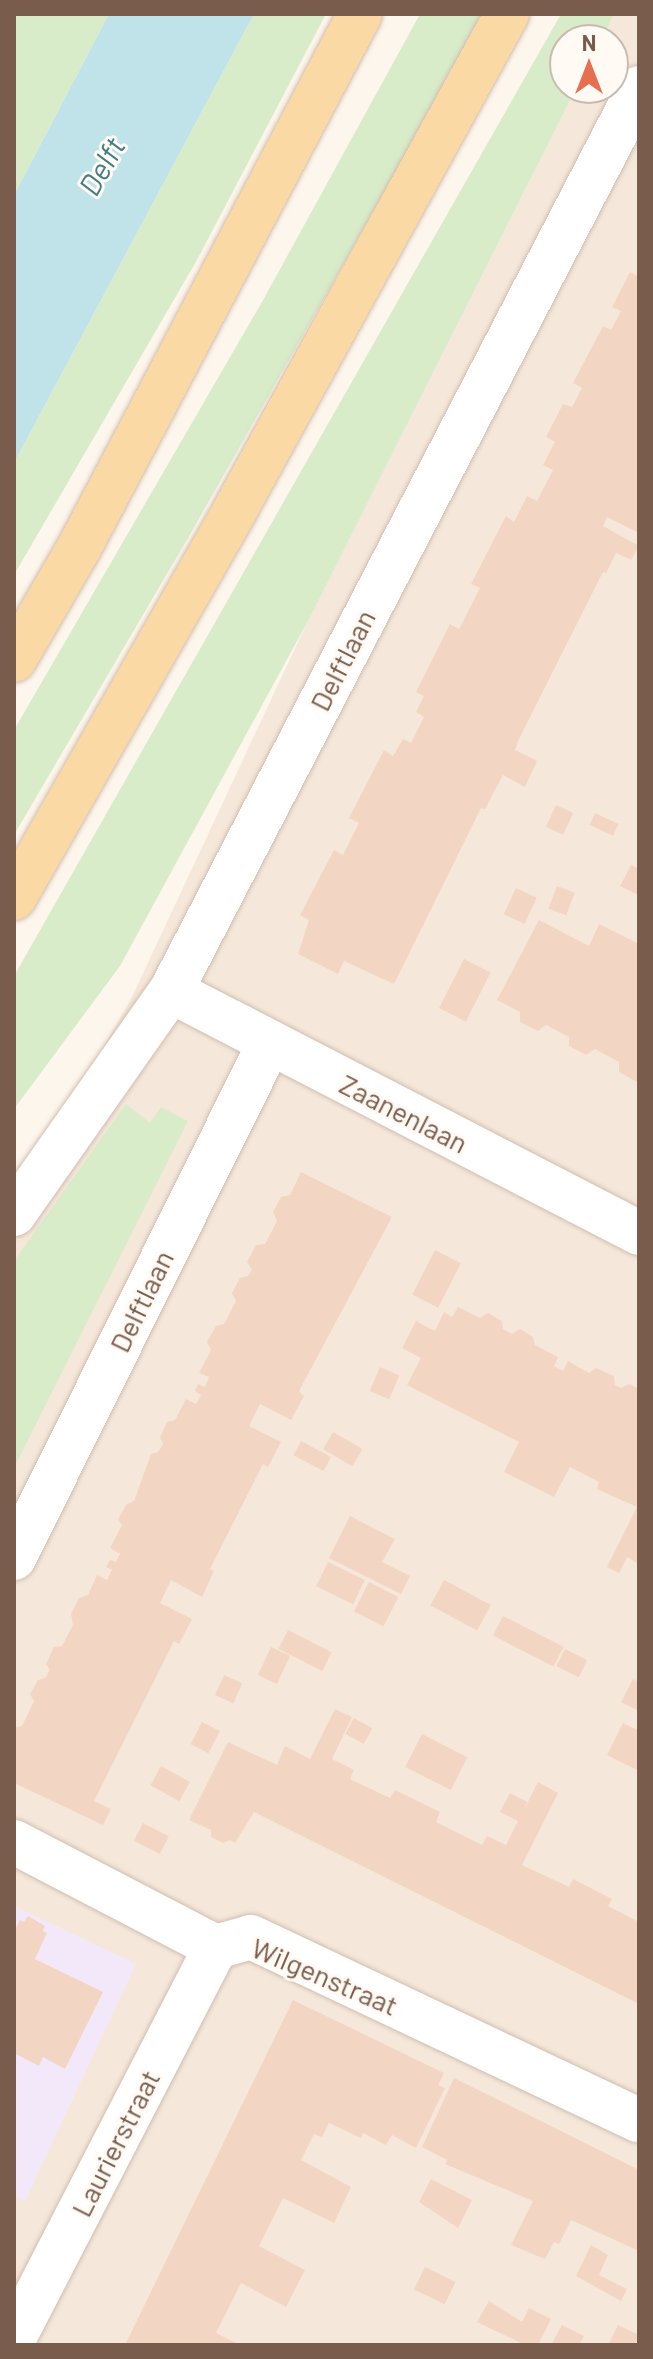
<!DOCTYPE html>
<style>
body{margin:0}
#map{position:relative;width:653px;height:2359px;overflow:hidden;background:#fdf6ec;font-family:Barlow,sans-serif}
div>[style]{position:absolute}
.residential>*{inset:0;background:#f5e8da}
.education>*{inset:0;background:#f3e8fa}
.green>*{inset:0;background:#d8ecc9}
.water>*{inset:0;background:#bfe3e8}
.building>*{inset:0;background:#f3d5c3;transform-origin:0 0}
.roads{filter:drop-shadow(0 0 2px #d1beb0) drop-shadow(0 0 2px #d1beb0)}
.minor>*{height:44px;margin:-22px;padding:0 22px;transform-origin:22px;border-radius:22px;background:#fff}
.major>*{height:44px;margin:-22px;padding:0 22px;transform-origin:22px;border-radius:22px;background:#fbd9a5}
span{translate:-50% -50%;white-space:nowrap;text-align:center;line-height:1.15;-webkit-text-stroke:6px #fffaf3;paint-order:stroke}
.street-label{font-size:28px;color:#7a5c4d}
.water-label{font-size:30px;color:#437c86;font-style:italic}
.frame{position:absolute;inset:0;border:16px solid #7a5c4d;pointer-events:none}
.north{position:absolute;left:549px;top:24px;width:80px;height:80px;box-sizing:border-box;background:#fffaf3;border:2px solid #cabbb1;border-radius:50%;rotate:0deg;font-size:22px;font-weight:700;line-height:32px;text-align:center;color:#7a5c4d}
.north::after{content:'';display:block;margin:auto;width:28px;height:36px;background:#e76f51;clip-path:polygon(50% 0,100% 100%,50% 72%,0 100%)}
</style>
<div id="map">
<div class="residential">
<i style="clip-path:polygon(592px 14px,639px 14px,639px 2345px,14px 2345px,14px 1205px,131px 999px,565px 71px,565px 88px,613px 88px,613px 40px,580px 40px)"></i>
</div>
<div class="education">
<i style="clip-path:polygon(14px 1906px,136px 1964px,25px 2201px,14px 2196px)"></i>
</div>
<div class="green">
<i style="clip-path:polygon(14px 14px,109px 14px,14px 195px)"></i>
<i style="clip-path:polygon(254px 14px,326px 14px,197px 260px,14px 575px,14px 463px)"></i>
<i style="clip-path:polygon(420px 14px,485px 14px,188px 538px,14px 835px,14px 730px,262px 302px)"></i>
<i style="clip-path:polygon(561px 14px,614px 14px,601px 40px,565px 40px,565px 88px,576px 88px,309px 619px,120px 966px,14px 1109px,14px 976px)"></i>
<i style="clip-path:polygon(126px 1104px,150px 1123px,161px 1107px,188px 1121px,14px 1468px,14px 1261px)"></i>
</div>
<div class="water">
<i style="clip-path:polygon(109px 14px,254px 14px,14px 463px,14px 195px)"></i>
</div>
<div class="building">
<i style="clip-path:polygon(630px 272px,639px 277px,639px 533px,607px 517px,603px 526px,639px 546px,631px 560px,616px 553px,606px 573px,603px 572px,519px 739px,515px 750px,537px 761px,525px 787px,503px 775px,485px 809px,481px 808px,394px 984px,344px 961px,338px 974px,298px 954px,309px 920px,300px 915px,334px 850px,343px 855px,359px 823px,349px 818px,384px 750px,393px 756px,403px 739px,411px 743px,424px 717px,416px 712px,424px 696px,416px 692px,450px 624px,459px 629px,480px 588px,471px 584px,506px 516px,514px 522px,527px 496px,537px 501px,553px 470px,543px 465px,555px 442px,546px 437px,563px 404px,572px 407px,582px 388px,573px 383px,603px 326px,611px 330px,621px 311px,612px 307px)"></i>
<i style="left:556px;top:805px;width:19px;height:24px;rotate:25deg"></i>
<i style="left:595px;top:813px;width:26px;height:13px;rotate:25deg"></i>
<i style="clip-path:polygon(631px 865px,639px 869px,638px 895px,620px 886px)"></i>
<i style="left:557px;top:886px;width:19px;height:24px;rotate:21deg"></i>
<i style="left:516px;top:888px;width:23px;height:29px;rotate:25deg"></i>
<i style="clip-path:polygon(539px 920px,589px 946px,599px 924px,639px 944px,637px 1082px,619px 1072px,619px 1062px,595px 1049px,586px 1055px,569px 1046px,569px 1037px,546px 1025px,538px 1031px,520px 1022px,520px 1012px,497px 1000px)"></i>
<i style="left:464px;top:959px;width:30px;height:55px;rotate:27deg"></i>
<i style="clip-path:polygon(301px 1172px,392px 1217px,299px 1391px,304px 1396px,291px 1420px,260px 1404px,249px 1426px,281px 1442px,268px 1467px,263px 1464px,210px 1569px,214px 1571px,202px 1597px,171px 1580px,160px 1603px,192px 1619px,179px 1644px,174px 1641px,94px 1801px,111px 1809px,103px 1825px,14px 1783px,14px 1728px,22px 1726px,34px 1701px,30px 1694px,38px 1680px,45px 1678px,50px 1670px,46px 1664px,54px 1647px,62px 1646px,73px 1625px,71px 1614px,79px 1598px,88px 1595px,97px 1575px,107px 1580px,112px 1570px,106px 1567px,110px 1560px,116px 1562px,120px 1554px,110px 1548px,122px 1525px,118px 1519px,126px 1505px,134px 1501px,151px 1454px,158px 1452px,163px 1444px,160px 1437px,167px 1422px,175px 1420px,186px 1399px,196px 1404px,201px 1395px,195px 1391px,198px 1384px,205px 1387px,209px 1377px,199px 1373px,211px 1350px,207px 1342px,216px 1326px,224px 1324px,236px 1301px,232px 1293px,240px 1278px,248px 1276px,252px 1270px,247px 1262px,256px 1245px,265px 1244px,277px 1221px,273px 1212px,281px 1197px,290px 1195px)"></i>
<i style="left:435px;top:1250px;width:29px;height:50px;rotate:27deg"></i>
<i style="clip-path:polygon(458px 1307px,480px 1318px,488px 1313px,502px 1321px,503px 1329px,512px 1334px,520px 1329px,533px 1337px,535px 1345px,558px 1357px,554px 1366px,563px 1371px,568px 1361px,589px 1373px,596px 1368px,614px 1376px,615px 1385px,621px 1388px,629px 1384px,639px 1389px,639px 1564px,627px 1557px,619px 1573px,607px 1567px,637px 1507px,597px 1489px,599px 1482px,570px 1467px,554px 1497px,504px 1472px,519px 1442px,407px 1385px,421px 1358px,402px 1348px,416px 1321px,435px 1331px,444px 1312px,452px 1317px)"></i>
<i style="left:380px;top:1367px;width:21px;height:26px;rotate:23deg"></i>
<i style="left:333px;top:1432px;width:34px;height:20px;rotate:30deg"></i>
<i style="left:301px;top:1441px;width:34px;height:16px;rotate:28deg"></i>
<i style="clip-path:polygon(350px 1516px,395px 1539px,382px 1562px,410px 1576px,401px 1594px,329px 1558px)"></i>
<i style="left:328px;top:1562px;width:41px;height:27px;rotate:26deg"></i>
<i style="left:444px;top:1580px;width:53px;height:29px;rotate:28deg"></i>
<i style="left:369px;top:1582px;width:33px;height:33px;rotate:27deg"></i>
<i style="left:503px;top:1616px;width:68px;height:22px;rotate:27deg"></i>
<i style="left:288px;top:1630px;width:49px;height:21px;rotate:27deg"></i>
<i style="left:271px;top:1647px;width:21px;height:31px;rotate:25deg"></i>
<i style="left:565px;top:1649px;width:25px;height:19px;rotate:27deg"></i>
<i style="left:224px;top:1675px;width:20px;height:22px;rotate:24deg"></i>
<i style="clip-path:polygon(633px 1679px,639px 1682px,639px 1711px,621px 1702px)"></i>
<i style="clip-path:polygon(335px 1709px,352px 1717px,332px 1759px,354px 1770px,350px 1779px,390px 1798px,395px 1790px,440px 1812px,436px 1822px,482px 1845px,487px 1836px,506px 1845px,518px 1821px,500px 1812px,510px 1793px,527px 1802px,524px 1810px,538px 1782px,558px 1793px,522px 1865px,569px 1887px,573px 1879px,612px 1899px,608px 1906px,639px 1922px,639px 2004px,254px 1812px,235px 1843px,230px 1840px,223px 1843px,211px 1837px,211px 1830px,189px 1820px,228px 1742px,277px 1765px,285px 1746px,310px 1759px)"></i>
<i style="left:354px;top:1718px;width:21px;height:18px;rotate:29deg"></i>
<i style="left:202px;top:1722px;width:20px;height:25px;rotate:27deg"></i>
<i style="clip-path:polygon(623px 1723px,639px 1731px,639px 1771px,607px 1755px)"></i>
<i style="left:422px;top:1734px;width:51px;height:37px;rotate:27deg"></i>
<i style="left:161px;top:1766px;width:33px;height:22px;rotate:29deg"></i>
<i style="left:143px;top:1823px;width:29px;height:20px;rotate:27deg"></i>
<i style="clip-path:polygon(28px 1916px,45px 1926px,43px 1931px,47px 1933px,35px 1959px,103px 1992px,65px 2069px,43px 2057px,39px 2066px,14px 2053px,14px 1932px,20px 1920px,24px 1922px)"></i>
<i style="clip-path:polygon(293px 2000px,444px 2073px,438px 2085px,445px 2088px,416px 2148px,392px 2135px,386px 2145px,363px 2133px,361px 2138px,329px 2123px,322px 2137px,314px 2134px,301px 2160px,351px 2187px,334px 2223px,283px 2198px,259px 2246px,305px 2270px,286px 2307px,241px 2283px,216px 2333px,240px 2345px,125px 2345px)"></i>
<i style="clip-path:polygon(454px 2078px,639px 2170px,639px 2251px,571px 2220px,559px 2244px,554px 2242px,545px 2259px,511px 2245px,533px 2201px,445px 2164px,447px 2160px,422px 2147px)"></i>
<i style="clip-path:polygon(431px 2179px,472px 2200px,458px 2228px,419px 2202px)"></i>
<i style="clip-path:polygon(591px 2245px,608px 2255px,599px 2275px,627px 2289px,621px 2301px,576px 2276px)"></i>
<i style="left:425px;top:2267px;width:34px;height:25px;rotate:26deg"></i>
<i style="clip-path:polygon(489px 2301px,522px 2322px,529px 2308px,551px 2319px,538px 2345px,525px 2345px,477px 2322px)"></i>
<i style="clip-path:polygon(562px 2325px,584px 2336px,579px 2345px,551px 2345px)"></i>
<i style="clip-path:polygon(618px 2325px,639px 2335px,635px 2345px,608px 2345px)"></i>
</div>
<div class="roads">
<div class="minor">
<i style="left:171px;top:991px;width:527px;rotate:27.34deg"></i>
<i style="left:14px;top:1214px;width:273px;rotate:-54.9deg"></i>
<i style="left:171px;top:991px;width:1017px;rotate:-62.6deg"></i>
<i style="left:14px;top:1558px;width:574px;rotate:-63.61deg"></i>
<i style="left:14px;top:1842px;width:228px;rotate:27.5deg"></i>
<i style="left:216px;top:1947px;width:36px;rotate:-16deg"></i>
<i style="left:251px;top:1937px;width:429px;rotate:25.3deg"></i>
<i style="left:14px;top:2338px;width:440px;rotate:-62.7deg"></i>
</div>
<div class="major">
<i style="left:14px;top:660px;width:129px;rotate:-59.9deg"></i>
<i style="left:79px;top:548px;width:603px;rotate:-62.25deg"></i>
<i style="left:14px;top:898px;width:447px;rotate:-60.3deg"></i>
<i style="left:235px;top:510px;width:566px;rotate:-61.26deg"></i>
</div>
</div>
<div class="street-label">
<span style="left:342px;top:660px;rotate:-63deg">Delftlaan</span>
<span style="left:404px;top:1113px;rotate:27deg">Zaanenlaan</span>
<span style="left:141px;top:1301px;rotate:-64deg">Delftlaan</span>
<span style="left:325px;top:1976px;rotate:23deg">Wilgenstraat</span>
<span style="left:115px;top:2143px;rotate:-63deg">Laurierstraat</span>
</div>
<div class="water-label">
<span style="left:101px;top:166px;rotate:-60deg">Delft</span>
</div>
<div class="frame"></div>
<div class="north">N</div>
</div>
